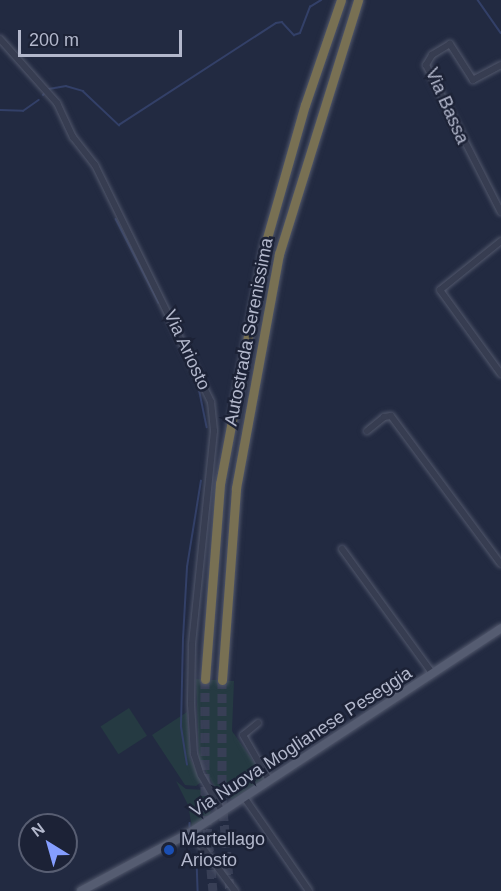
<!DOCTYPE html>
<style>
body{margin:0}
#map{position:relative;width:501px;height:891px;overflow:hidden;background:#222a41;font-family:Arial,sans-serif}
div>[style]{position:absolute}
.green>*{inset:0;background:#253a42;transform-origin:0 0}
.stream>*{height:1.5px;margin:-0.75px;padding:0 0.75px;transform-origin:0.75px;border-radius:0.75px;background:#334068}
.highway-tunnel>*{height:9px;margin-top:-4.5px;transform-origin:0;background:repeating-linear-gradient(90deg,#383f56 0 9px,transparent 0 13.5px)}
.roads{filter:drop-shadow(0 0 2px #52586c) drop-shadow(0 0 2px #52586c)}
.minor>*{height:6px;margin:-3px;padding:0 3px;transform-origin:3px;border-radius:3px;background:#373d51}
.major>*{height:8px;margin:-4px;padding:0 4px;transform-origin:4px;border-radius:4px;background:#555c71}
.highway>*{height:9px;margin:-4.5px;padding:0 4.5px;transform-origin:4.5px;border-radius:4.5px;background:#787053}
.dots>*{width:16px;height:16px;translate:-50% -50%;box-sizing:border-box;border:3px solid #1c2236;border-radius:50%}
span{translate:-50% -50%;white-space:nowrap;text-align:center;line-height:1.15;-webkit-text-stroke:5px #1c2236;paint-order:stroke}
.street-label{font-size:18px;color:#b3b8cc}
.poi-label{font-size:18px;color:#b3b8cc}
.left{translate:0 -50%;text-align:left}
.north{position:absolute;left:18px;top:813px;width:60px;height:60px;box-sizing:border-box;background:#1c2236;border:2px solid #585e72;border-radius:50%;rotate:323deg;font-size:16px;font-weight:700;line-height:24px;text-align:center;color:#b3b8cc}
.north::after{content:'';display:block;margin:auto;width:21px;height:27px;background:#859eff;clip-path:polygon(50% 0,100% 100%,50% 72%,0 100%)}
.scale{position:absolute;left:18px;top:30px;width:164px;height:27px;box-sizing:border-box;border:3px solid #b3b8cc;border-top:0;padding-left:8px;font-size:18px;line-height:21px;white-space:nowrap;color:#b3b8cc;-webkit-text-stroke:4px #1c2236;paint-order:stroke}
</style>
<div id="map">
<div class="green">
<i style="clip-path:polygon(196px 679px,234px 681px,232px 731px,265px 778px,233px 799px,219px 795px,199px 759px)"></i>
<i style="left:129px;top:708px;width:33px;height:34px;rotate:57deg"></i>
<i style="clip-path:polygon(187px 712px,190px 758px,201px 782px,196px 786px,185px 785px,152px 735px)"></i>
<i style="clip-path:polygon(176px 781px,186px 789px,206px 790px,212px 799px,210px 816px,192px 827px,188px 805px)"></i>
</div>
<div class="stream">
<i style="left:478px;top:0;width:40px;rotate:55.1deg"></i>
<i style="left:49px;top:89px;width:17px;rotate:-10deg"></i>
<i style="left:66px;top:86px;width:18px;rotate:16deg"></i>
<i style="left:83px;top:91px;width:50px;rotate:43.4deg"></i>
<i style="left:119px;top:125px;width:187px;rotate:-33deg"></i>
<i style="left:276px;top:23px;width:6px;rotate:-9deg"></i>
<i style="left:282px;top:22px;width:18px;rotate:47deg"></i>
<i style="left:294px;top:35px;width:6px;rotate:-18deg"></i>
<i style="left:300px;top:33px;width:28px;rotate:-69deg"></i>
<i style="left:310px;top:7px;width:13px;rotate:-32deg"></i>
<i style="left:43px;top:95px;width:1px;rotate:-45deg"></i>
<i style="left:0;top:110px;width:23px;rotate:2deg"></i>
<i style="left:23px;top:111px;width:19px;rotate:-35deg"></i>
<i style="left:116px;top:219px;width:94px;rotate:62.9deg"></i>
<i style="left:198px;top:383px;width:45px;rotate:78.4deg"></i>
<i style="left:187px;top:765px;width:39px;rotate:-99deg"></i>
<i style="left:181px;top:726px;width:87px;rotate:-88.7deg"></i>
<i style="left:183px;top:639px;width:72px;rotate:-86.8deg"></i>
<i style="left:187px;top:567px;width:87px;rotate:-80.8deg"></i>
<i style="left:190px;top:823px;width:5px;rotate:90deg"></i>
<i style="left:197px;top:860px;width:31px;rotate:88deg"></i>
</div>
<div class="highway-tunnel">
<i style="left:205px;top:679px;width:123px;rotate:90deg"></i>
<i style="left:205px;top:802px;width:89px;rotate:84.9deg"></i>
<i style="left:222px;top:680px;width:118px;rotate:90deg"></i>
<i style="left:222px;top:798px;width:93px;rotate:85.1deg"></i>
</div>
<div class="roads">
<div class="minor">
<i style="left:0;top:39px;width:86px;rotate:48.3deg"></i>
<i style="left:57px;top:103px;width:38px;rotate:65deg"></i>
<i style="left:73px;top:137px;width:36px;rotate:52deg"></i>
<i style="left:95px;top:165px;width:264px;rotate:63.9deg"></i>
<i style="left:211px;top:402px;width:29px;rotate:84deg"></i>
<i style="left:214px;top:431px;width:215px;rotate:95.9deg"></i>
<i style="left:192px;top:645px;width:59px;rotate:91deg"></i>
<i style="left:191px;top:704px;width:50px;rotate:86.6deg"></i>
<i style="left:194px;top:754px;width:22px;rotate:72deg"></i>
<i style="left:201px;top:775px;width:42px;rotate:59.7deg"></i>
<i style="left:501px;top:65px;width:32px;rotate:152deg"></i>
<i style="left:473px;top:80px;width:43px;rotate:-122.6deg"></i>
<i style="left:450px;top:44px;width:21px;rotate:149deg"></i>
<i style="left:432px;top:55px;width:12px;rotate:121deg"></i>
<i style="left:426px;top:65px;width:165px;rotate:63deg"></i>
<i style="left:501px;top:241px;width:78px;rotate:141.2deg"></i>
<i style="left:440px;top:290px;width:104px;rotate:54deg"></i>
<i style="left:367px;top:431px;width:22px;rotate:-39deg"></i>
<i style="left:384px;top:417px;width:7px;rotate:-8deg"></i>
<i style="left:391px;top:416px;width:184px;rotate:53.4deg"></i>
<i style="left:342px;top:549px;width:153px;rotate:54deg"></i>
<i style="left:258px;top:723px;width:19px;rotate:141deg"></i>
<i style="left:243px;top:735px;width:52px;rotate:60deg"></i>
<i style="left:244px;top:797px;width:114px;rotate:55.3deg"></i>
<i style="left:191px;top:832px;width:74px;rotate:53.3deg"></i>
</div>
<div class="major">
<i style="left:81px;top:891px;width:125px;rotate:-28.2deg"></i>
<i style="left:191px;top:832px;width:371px;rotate:-33.3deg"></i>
</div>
<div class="highway">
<i style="left:205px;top:679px;width:196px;rotate:-85.6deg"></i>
<i style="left:220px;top:484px;width:243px;rotate:-79.3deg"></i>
<i style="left:265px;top:245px;width:146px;rotate:-74.1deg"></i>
<i style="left:305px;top:105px;width:111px;rotate:-71.1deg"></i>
<i style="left:222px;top:680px;width:193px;rotate:-85.8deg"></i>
<i style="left:236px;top:488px;width:238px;rotate:-79.6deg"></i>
<i style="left:279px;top:254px;width:266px;rotate:-72.7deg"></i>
</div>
</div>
<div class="dots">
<i style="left:169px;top:850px;background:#1a4fb4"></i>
</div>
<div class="street-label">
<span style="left:447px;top:106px;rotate:66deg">Via Bassa</span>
<span style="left:249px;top:332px;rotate:-79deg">Autostrada Serenissima</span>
<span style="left:187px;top:350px;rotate:65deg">Via Ariosto</span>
<span style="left:301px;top:742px;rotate:-33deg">Via Nuova Moglianese Peseggia</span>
</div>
<div class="poi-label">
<span class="left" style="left:181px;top:850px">Martellago<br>Ariosto</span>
</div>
<div class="north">N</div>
<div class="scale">200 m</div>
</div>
